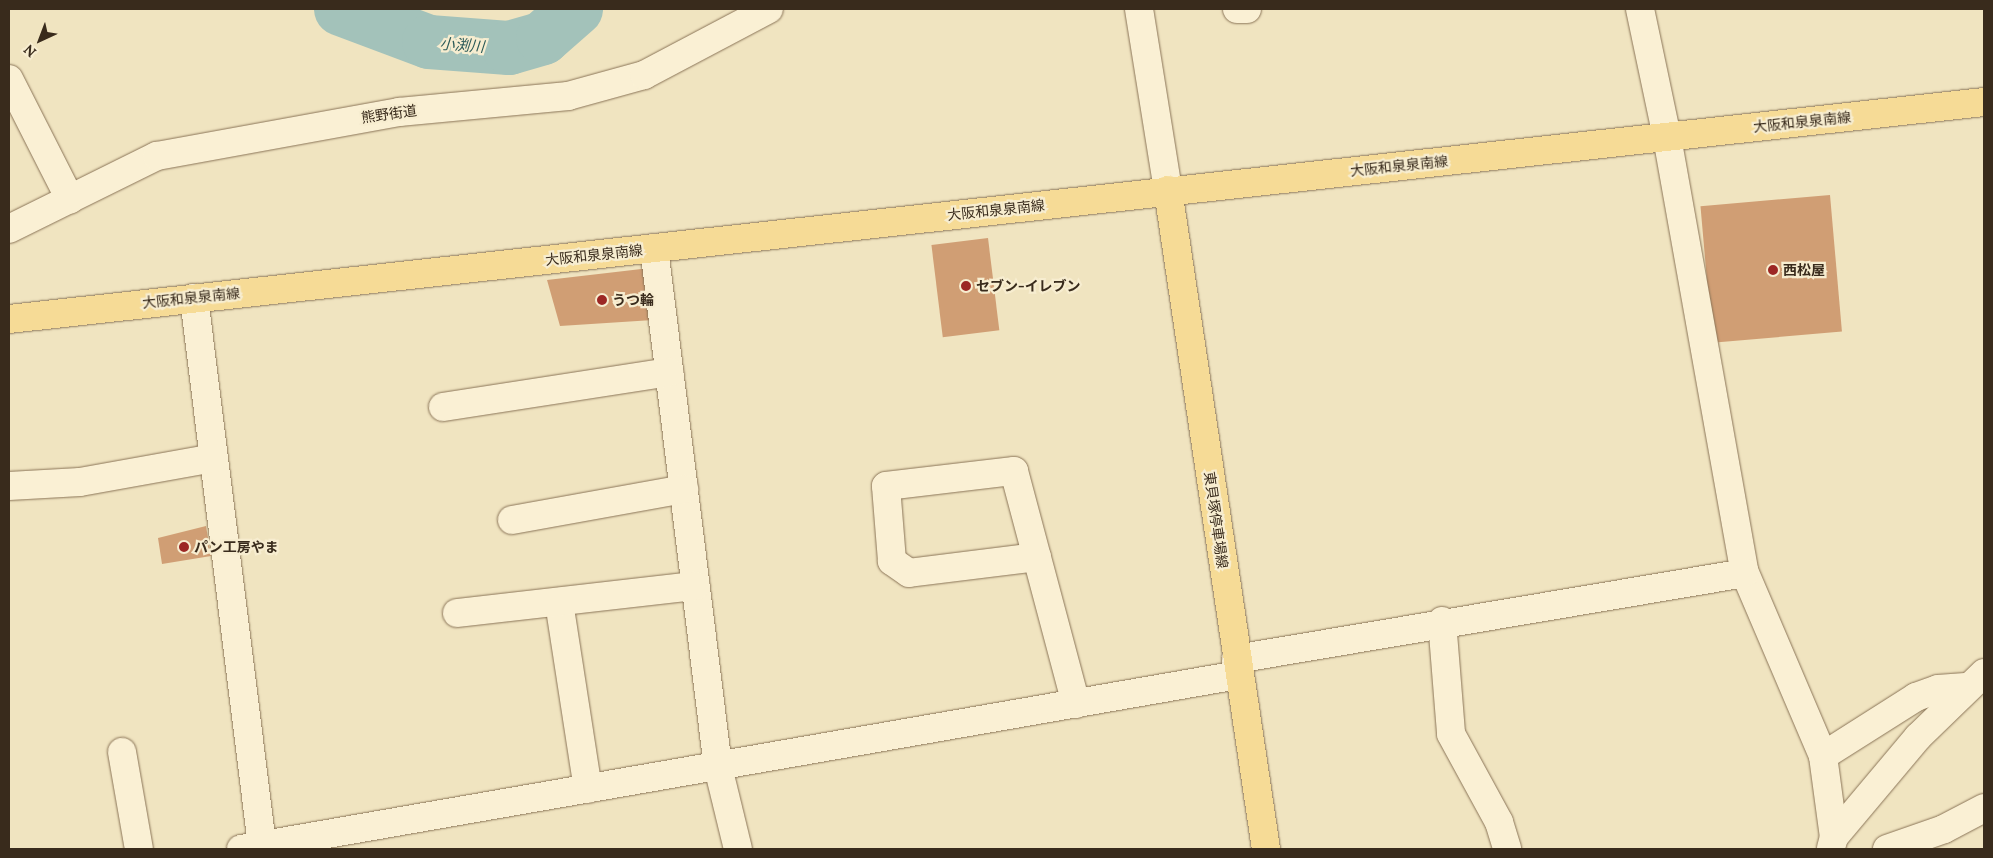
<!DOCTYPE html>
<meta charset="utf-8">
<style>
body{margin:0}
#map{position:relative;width:1993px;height:858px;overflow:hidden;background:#f0e4c0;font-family:Lora,"Noto Sans JP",serif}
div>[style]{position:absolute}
.river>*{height:54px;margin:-27px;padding:0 27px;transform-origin:27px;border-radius:27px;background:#a3c2ba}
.building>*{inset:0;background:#d09e74;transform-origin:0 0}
.roads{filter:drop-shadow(0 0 1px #8a7457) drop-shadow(0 0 1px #8a7457)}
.minor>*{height:28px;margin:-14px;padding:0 14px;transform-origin:14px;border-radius:14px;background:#faf0d4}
.major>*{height:28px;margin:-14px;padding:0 14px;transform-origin:14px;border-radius:14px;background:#f6db96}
.dots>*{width:14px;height:14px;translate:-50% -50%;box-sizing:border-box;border:2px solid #f7edd0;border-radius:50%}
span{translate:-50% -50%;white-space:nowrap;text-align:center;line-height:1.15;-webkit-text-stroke:4.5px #f7edd0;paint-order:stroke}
.street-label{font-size:14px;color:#392b1c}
.poi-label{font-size:14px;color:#392b1c;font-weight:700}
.left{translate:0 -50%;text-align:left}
.water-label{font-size:15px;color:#2b5a58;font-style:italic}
.frame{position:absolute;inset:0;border:10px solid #392b1c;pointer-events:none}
.north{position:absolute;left:15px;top:15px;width:50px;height:50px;-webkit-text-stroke:4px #f7edd0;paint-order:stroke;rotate:223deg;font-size:14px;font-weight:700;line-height:20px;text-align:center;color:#392b1c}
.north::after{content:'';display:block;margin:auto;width:18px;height:22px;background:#392b1c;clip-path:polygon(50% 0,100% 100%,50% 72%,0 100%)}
</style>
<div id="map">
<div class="river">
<i style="left:341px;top:9px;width:94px;rotate:20.6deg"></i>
<i style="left:429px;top:42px;width:80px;rotate:4.3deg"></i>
<i style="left:509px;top:48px;width:35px;rotate:-16deg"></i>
<i style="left:543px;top:38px;width:44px;rotate:-41.3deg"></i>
</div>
<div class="building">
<i style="left:1830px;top:195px;width:137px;height:130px;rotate:85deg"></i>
<i style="left:988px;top:238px;width:93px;height:57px;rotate:83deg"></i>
<i style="clip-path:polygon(650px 268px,653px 320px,560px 326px,547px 280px)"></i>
<i style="clip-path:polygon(206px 526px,211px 556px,162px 564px,158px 538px)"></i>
</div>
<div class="roads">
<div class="minor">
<i style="left:1139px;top:9px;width:183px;rotate:80.9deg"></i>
<i style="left:1237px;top:9px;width:10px"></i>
<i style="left:1640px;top:9px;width:131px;rotate:78.1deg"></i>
<i style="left:1667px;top:137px;width:443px;rotate:79.9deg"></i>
<i style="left:1745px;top:573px;width:199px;rotate:66.9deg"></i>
<i style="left:1823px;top:756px;width:82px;rotate:82.3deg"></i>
<i style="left:9px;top:79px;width:135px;rotate:63.1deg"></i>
<i style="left:9px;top:229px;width:165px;rotate:-26.3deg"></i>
<i style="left:157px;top:156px;width:246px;rotate:-10.3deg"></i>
<i style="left:399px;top:112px;width:170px;rotate:-5.4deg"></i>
<i style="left:568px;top:96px;width:79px;rotate:-15.4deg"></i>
<i style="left:644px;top:75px;width:141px;rotate:-27.8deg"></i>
<i style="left:654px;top:248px;width:523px;rotate:82.97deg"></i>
<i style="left:718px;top:767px;width:84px;rotate:76.3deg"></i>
<i style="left:194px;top:298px;width:551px;rotate:82.91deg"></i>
<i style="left:443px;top:407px;width:229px;rotate:-8.8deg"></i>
<i style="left:9px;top:486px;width:71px;rotate:-3.2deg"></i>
<i style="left:80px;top:482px;width:136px;rotate:-10.2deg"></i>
<i style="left:512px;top:520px;width:175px;rotate:-10.2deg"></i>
<i style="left:1037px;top:557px;width:129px;rotate:172.9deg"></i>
<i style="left:909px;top:573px;width:21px;rotate:-145deg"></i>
<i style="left:892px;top:561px;width:75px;rotate:-94.6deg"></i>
<i style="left:886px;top:486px;width:129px;rotate:-6.7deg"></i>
<i style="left:1014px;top:471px;width:241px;rotate:75.1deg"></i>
<i style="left:559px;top:602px;width:189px;rotate:81.2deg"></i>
<i style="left:457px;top:613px;width:240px;rotate:-6.5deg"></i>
<i style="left:1442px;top:621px;width:113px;rotate:85.4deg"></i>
<i style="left:1451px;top:734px;width:100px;rotate:61.4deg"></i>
<i style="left:1499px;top:822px;width:28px;rotate:73deg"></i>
<i style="left:1236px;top:659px;width:516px;rotate:-9.59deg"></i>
<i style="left:122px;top:752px;width:98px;rotate:80.1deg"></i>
<i style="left:1823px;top:756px;width:110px;rotate:-32.4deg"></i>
<i style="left:1916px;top:697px;width:23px;rotate:-20deg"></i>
<i style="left:1938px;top:689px;width:31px;rotate:-4deg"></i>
<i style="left:1831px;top:848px;width:11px;rotate:-75deg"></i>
<i style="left:1834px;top:837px;width:131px;rotate:-50deg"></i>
<i style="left:1918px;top:737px;width:92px;rotate:-44.1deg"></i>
<i style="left:241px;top:849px;width:1012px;rotate:-9.9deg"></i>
<i style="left:1887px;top:849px;width:60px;rotate:-19.3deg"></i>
<i style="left:1944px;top:829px;width:45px;rotate:-27.7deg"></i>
</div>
<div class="major">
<i style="left:1168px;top:190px;width:666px;rotate:81.54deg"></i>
<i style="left:9px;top:319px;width:1987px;rotate:-6.27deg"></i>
</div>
</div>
<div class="dots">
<i style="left:1773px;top:270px;background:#9c2724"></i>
<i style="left:966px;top:286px;background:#9c2724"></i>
<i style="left:602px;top:300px;background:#9c2724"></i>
<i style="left:184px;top:547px;background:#9c2724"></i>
</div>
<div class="street-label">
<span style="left:389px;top:114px;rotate:-8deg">熊野街道</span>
<span style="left:1802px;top:122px;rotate:-6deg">大阪和泉泉南線</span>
<span style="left:1399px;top:166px;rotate:-6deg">大阪和泉泉南線</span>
<span style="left:996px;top:210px;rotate:-6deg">大阪和泉泉南線</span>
<span style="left:594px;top:255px;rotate:-6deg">大阪和泉泉南線</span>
<span style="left:191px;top:298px;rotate:-6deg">大阪和泉泉南線</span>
<span style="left:1216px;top:520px;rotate:82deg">東貝塚停車場線</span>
</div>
<div class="poi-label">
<span class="left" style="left:1783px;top:270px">西松屋</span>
<span class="left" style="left:976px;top:286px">セブン-イレブン</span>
<span class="left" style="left:612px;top:300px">うつ輪</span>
<span class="left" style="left:194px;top:547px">パン工房やま</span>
</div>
<div class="water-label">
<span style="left:462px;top:45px;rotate:4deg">小渕川</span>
</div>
<div class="frame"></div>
<div class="north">N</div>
</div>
